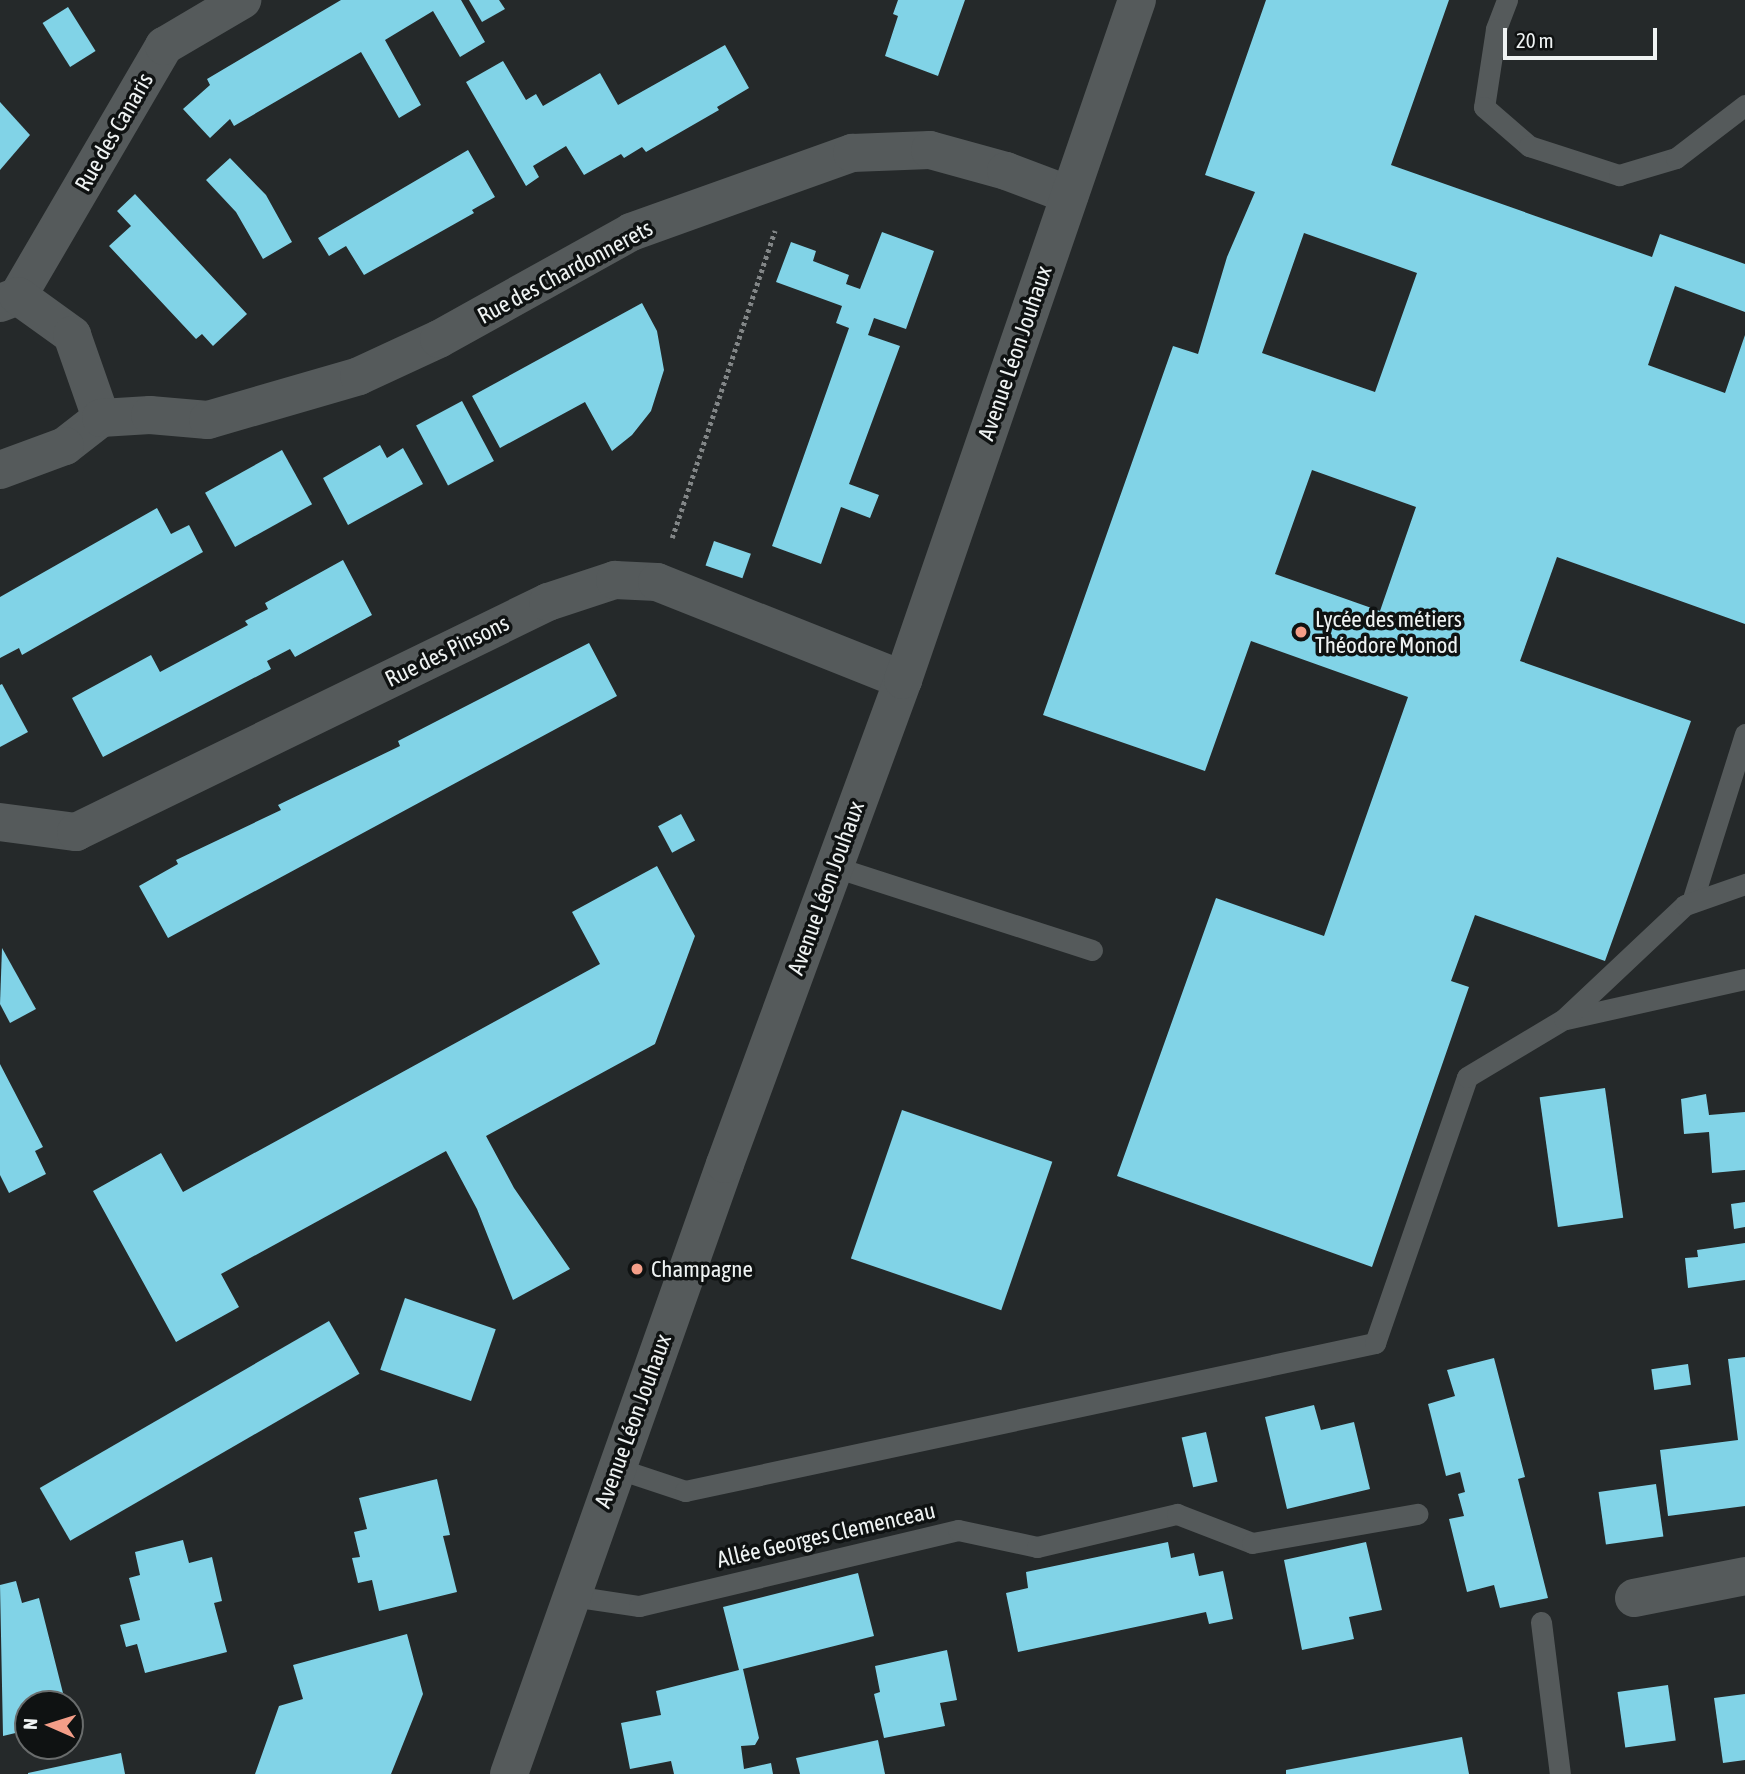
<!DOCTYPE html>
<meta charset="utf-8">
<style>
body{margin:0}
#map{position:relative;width:1745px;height:1774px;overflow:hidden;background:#25292a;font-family:"Asap Condensed",sans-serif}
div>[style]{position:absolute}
.building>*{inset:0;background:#81d3e7;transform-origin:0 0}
.path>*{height:4.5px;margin-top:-2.25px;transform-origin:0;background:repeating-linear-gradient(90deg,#828687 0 3.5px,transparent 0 7px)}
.lane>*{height:21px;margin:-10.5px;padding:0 10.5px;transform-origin:10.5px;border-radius:10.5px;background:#555a5b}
.street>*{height:38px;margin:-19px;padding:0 19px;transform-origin:19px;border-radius:19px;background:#555a5b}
.secondary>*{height:38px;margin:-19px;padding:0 19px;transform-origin:19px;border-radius:19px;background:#555a5b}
.dots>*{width:19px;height:19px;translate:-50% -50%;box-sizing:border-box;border:4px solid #0f1212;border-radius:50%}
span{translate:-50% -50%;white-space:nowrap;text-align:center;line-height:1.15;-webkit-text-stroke:7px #0f1212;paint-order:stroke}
.street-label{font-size:23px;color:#eff3f3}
.poi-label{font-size:23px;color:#eff3f3}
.left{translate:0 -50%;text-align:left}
.north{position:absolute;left:14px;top:1690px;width:70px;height:70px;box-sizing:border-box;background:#0f1212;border:2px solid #696c6c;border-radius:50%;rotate:273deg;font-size:19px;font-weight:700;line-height:28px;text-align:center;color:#eff3f3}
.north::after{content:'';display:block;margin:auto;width:24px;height:32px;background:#f49e88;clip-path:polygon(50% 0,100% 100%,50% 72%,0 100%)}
.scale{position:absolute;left:1503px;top:28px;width:154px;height:32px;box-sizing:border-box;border:4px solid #eff3f3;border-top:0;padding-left:9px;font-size:21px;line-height:24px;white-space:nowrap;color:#eff3f3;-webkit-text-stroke:5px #0f1212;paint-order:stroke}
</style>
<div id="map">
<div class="building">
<i style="clip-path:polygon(341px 0,461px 0,485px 42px,460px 57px,433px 11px,385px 40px,421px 105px,399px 118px,361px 52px,234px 126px,230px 119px,210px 138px,183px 109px,210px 85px,207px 79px)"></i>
<i style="clip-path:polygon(469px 0,499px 0,505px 9px,482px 22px)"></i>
<i style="clip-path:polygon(898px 0,965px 0,938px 76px,885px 56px,898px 16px,893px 14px)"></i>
<i style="clip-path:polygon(evenodd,1266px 0,1449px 0,1391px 165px,1652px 257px,1660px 234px,1745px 264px,1745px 312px,1675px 286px,1648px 365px,1725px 393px,1745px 335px,1745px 624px,1557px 557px,1520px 661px,1691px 721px,1605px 961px,1475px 915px,1451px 981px,1469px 987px,1372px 1267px,1117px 1176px,1216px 898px,1324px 936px,1408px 697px,1251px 641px,1205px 771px,1043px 715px,1173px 346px,1198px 354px,1227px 257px,1255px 192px,1205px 175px,1266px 0,1304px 233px,1417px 273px,1375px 392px,1262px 353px,1304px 233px,1266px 0,1312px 470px,1416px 507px,1380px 611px,1275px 574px,1312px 470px)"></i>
<i style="left:68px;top:7px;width:52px;height:30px;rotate:58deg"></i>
<i style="clip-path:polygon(725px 45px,749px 88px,717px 107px,719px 110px,646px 152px,642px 147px,624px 158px,621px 154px,584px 175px,566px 146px,533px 166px,539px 177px,526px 186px,466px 82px,503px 61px,526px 100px,536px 94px,543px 106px,600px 73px,618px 105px)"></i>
<i style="clip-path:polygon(0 102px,30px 135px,0 170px)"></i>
<i style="clip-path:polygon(468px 150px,495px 197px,472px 210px,474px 213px,364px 275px,346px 246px,329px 256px,318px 238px)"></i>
<i style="clip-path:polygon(230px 158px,266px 195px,292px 242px,263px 259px,236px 212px,206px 180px)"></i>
<i style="clip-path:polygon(135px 194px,247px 314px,213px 346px,202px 334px,196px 339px,109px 246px,131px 226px,117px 211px)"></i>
<i style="clip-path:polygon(882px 232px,934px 251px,906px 329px,874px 318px,868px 335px,900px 346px,849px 484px,879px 495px,870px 518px,841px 507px,821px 564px,772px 546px,849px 328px,836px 323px,842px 306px,776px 282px,791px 242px,816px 251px,813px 261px,849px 275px,846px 284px,860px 289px)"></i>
<i style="clip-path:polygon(642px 303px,657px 331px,664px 370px,651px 411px,632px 435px,612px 451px,585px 402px,500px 448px,472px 396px)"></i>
<i style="left:462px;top:401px;width:68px;height:52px;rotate:62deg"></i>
<i style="clip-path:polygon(380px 445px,387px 458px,403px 448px,423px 484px,348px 525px,323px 478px)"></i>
<i style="left:282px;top:450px;width:62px;height:88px;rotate:61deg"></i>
<i style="clip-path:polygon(157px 508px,171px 534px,189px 525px,203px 552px,22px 655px,19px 648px,0 658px,0 597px)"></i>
<i style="left:714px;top:541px;width:39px;height:26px;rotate:19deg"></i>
<i style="clip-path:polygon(343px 560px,372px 615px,295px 657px,290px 649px,267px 661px,271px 669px,103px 757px,72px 698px,151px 655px,160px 672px,248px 625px,245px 621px,268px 609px,265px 603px)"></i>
<i style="clip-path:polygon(589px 643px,617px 696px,168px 938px,139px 886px,178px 864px,176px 860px,281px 810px,278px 805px,400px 746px,398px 741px)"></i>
<i style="clip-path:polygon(2px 684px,28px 732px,0 747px,0 685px)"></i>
<i style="left:681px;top:814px;width:30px;height:26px;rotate:62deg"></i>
<i style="clip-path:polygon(657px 866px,695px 936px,655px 1044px,486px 1136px,514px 1188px,570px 1269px,513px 1300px,477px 1209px,446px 1151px,221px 1274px,239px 1307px,176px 1342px,93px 1191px,161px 1153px,183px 1192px,600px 964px,572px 912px)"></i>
<i style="clip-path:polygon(2px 948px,36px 1009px,10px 1023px,0 1004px)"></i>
<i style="clip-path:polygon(0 1064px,43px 1147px,35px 1151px,46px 1174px,9px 1193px,0 1175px)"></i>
<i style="left:1605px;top:1088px;width:131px;height:66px;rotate:82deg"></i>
<i style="clip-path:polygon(1706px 1094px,1709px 1115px,1745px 1112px,1745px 1170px,1712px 1173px,1709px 1132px,1684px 1134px,1681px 1099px)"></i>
<i style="left:902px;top:1110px;width:159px;height:157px;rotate:19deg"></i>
<i style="clip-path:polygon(1745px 1202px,1745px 1227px,1734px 1229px,1731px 1204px)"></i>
<i style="clip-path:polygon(1745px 1243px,1745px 1280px,1688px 1288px,1685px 1258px,1698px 1257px,1697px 1250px)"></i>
<i style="left:405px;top:1298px;width:96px;height:76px;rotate:19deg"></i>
<i style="left:329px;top:1321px;width:61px;height:334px;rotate:60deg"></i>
<i style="clip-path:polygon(1745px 1357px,1745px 1506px,1668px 1516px,1660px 1450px,1738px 1440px,1728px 1359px)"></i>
<i style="clip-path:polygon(1494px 1358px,1525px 1477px,1518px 1479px,1548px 1598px,1500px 1608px,1494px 1585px,1467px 1592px,1449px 1519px,1464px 1516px,1458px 1494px,1465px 1492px,1460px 1472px,1446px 1476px,1428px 1404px,1455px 1396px,1447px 1370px)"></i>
<i style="left:1688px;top:1364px;width:21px;height:37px;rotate:82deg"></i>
<i style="clip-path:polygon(1314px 1405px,1321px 1430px,1354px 1422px,1370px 1489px,1287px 1509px,1265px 1417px)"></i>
<i style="left:1206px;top:1432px;width:51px;height:25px;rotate:77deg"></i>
<i style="clip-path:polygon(437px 1479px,450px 1535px,443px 1536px,457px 1592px,379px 1611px,372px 1580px,358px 1583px,352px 1558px,360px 1557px,354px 1532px,367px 1529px,359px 1498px)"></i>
<i style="left:1656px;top:1484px;width:53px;height:58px;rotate:82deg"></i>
<i style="clip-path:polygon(183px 1540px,189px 1563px,212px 1557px,222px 1601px,214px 1603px,227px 1652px,145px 1673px,137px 1644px,126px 1647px,120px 1625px,140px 1620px,129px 1578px,140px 1575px,135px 1552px)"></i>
<i style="clip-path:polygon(1168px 1542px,1171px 1558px,1194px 1553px,1199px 1576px,1223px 1571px,1233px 1619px,1209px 1624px,1206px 1612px,1018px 1652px,1006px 1593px,1028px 1588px,1026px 1572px)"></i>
<i style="clip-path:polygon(1366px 1542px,1382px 1610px,1349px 1617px,1354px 1639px,1302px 1650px,1284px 1560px)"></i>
<i style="clip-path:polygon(858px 1573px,874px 1636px,743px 1669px,759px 1738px,755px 1745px,741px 1746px,744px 1769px,771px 1763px,773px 1774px,674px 1774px,671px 1761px,630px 1769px,621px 1723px,661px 1715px,656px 1691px,739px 1670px,723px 1607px)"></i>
<i style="clip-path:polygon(16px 1581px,22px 1603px,39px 1598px,64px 1697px,50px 1700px,50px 1704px,28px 1704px,28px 1730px,3px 1736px,0 1585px)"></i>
<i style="clip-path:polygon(407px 1634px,423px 1694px,391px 1774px,255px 1774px,279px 1706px,303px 1699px,293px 1665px)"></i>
<i style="clip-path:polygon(947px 1650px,957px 1700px,940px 1703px,945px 1726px,884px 1738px,874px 1694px,880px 1692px,875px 1666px)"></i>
<i style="left:1668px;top:1685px;width:56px;height:51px;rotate:82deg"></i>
<i style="clip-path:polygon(1745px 1694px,1745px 1760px,1723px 1763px,1714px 1698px)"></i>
<i style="clip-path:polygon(1462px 1737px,1469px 1774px,1286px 1774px,1286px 1770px)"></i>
<i style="clip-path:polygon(878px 1740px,885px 1774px,800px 1774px,796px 1758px)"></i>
<i style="clip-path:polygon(121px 1753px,125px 1774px,28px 1774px,28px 1773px)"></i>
</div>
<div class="path">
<i style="left:672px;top:538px;width:324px;rotate:-71.5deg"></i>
</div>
<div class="lane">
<i style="left:1507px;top:0;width:31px;rotate:111deg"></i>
<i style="left:1496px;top:29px;width:79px;rotate:98.7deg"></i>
<i style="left:1484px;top:107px;width:60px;rotate:40.9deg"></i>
<i style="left:1529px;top:146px;width:95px;rotate:17.9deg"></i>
<i style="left:1619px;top:175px;width:59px;rotate:-16.6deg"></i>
<i style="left:1676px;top:158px;width:87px;rotate:-37.5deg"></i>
<i style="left:835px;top:867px;width:270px;rotate:17.9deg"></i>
<i style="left:1692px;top:902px;width:176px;rotate:-72.5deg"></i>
<i style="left:1566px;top:1019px;width:183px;rotate:-12.6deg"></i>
<i style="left:616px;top:1468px;width:73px;rotate:18.4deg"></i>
<i style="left:685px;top:1491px;width:706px;rotate:-12.11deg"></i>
<i style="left:1375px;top:1343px;width:281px;rotate:-70.9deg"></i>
<i style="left:1467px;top:1077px;width:113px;rotate:-30.9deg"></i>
<i style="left:1564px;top:1019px;width:166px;rotate:-43.3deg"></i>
<i style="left:1685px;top:905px;width:64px;rotate:-19.3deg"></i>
<i style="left:572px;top:1596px;width:68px;rotate:8.5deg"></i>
<i style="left:639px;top:1606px;width:328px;rotate:-13.4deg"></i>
<i style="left:958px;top:1530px;width:81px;rotate:12.1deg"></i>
<i style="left:1037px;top:1547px;width:144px;rotate:-13.3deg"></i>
<i style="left:1177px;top:1514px;width:80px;rotate:21.1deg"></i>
<i style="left:1252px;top:1543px;width:168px;rotate:-10deg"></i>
<i style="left:1541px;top:1622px;width:153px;rotate:82.9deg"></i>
</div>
<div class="street">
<i style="left:18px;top:296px;width:290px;rotate:-59.7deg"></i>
<i style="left:164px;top:46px;width:91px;rotate:-30.5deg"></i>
<i style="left:0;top:303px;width:19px;rotate:-21deg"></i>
<i style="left:18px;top:296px;width:67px;rotate:35.8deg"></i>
<i style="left:72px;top:335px;width:88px;rotate:70.7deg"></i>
<i style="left:101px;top:418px;width:46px;rotate:142.1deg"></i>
<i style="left:65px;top:446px;width:69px;rotate:159.7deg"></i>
<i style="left:101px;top:418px;width:49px;rotate:-3.5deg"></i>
<i style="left:150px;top:415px;width:58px;rotate:4.9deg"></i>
<i style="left:208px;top:420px;width:157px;rotate:-16.2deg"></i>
<i style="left:359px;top:376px;width:88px;rotate:-24.8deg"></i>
<i style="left:439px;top:339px;width:220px;rotate:-29.1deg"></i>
<i style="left:631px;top:232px;width:235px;rotate:-19.7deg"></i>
<i style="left:852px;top:153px;width:78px;rotate:-2.2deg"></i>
<i style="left:930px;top:150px;width:79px;rotate:15.4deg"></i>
<i style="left:1006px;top:171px;width:68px;rotate:20.6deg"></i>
<i style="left:0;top:822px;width:77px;rotate:7.5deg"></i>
<i style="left:76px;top:832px;width:525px;rotate:-25.98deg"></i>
<i style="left:548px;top:602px;width:71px;rotate:-18.2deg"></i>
<i style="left:615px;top:580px;width:42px;rotate:2.7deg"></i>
<i style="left:657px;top:582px;width:265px;rotate:21.7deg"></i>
<i style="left:1634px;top:1598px;width:113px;rotate:-11.2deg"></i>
</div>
<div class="secondary">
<i style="left:509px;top:1774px;width:647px;rotate:-70.5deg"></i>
<i style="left:725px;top:1164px;width:516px;rotate:-69.81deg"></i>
<i style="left:903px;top:680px;width:719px;rotate:-71.01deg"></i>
</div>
<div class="dots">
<i style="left:1301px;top:632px;background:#f49e88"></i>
<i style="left:637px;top:1269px;background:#f49e88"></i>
</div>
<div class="street-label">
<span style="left:114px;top:132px;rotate:-60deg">Rue des Canaris</span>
<span style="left:565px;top:272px;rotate:-28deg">Rue des Chardonnerets</span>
<span style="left:1015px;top:353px;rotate:-71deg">Avenue Léon Jouhaux</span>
<span style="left:447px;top:651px;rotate:-26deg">Rue des Pinsons</span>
<span style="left:826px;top:888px;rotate:-70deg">Avenue Léon Jouhaux</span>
<span style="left:633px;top:1421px;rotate:-70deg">Avenue Léon Jouhaux</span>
<span style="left:826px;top:1535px;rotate:-13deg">Allée Georges Clemenceau</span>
</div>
<div class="poi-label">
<span class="left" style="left:1315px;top:632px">Lycée des métiers<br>Théodore Monod</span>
<span class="left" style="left:651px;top:1269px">Champagne</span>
</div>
<div class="north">N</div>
<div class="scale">20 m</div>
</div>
